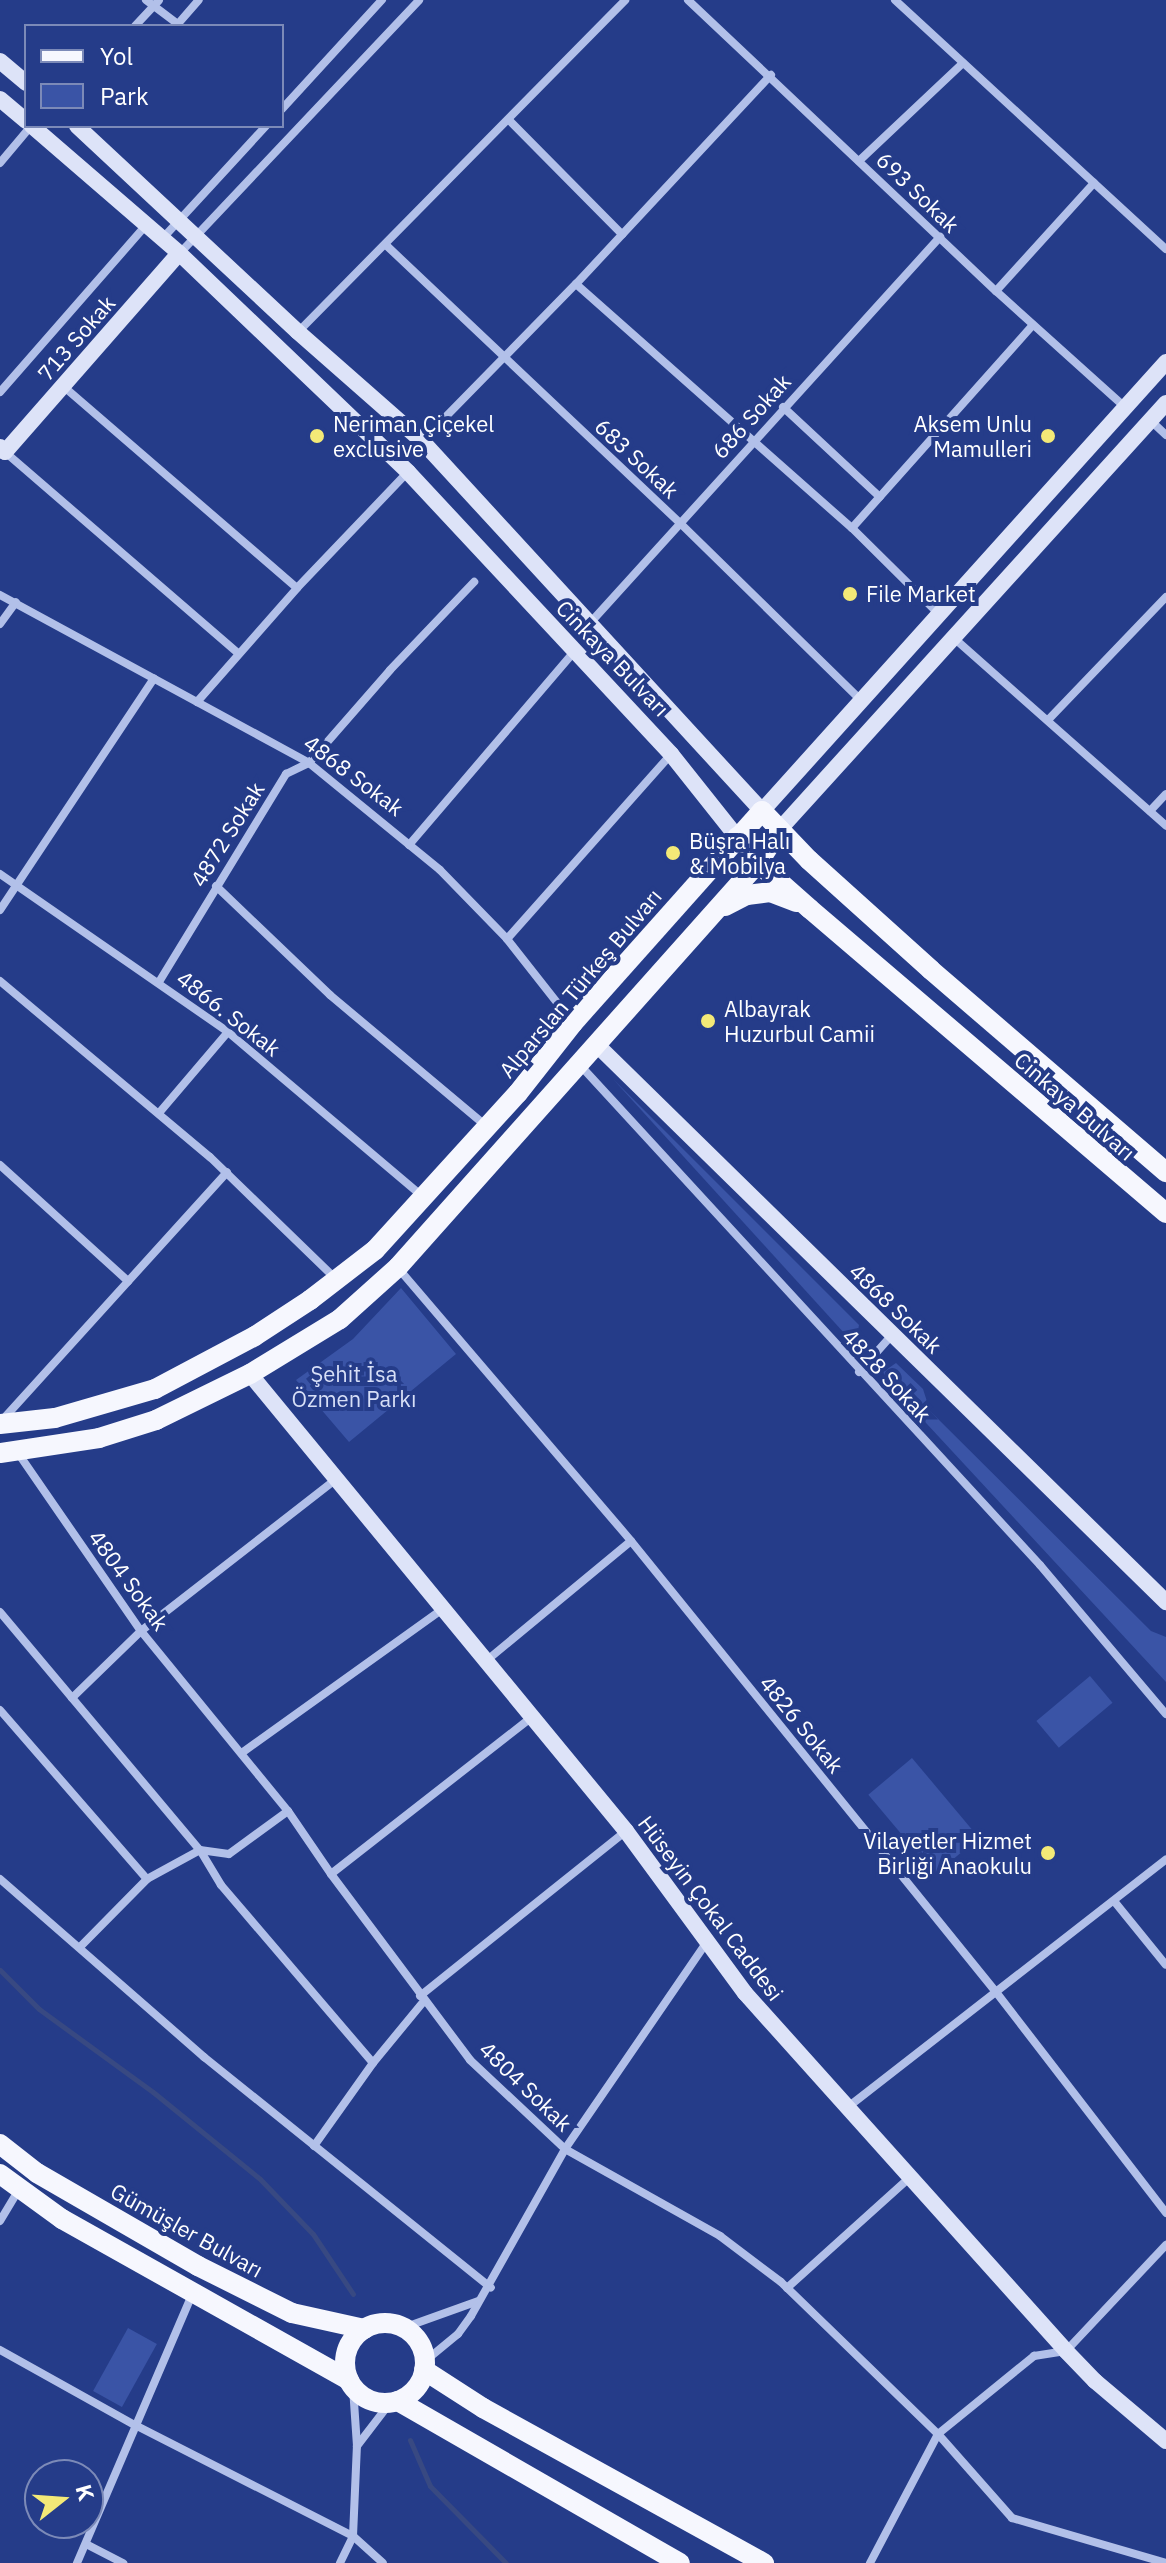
<!DOCTYPE html>
<meta charset="utf-8">
<style>
body{margin:0}
#map{position:relative;width:1166px;height:2563px;overflow:hidden;background:#253c89;font-family:"IBM Plex Sans",sans-serif}
div>[style]{position:absolute}
.green>*{inset:0;background:#3a54a6;transform-origin:0 0}
.stream>*{height:5px;margin:-2.5px;padding:0 2.5px;transform-origin:2.5px;border-radius:2.5px;background:#384982}
.street>*{height:8px;margin:-4px;padding:0 4px;transform-origin:4px;border-radius:4px;background:#b2c0e9}
.secondary>*{height:16px;margin:-8px;padding:0 8px;transform-origin:8px;border-radius:8px;background:#dde3f8}
.primary>*{height:20px;margin:-10px;padding:0 10px;transform-origin:10px;border-radius:10px;background:#f6f7fe}
.primary>.ring{margin:-10px;padding:0;box-sizing:content-box;background:none;border:20px solid #f6f7fe;border-radius:50%}
.dots>*{width:22px;height:22px;translate:-50% -50%;box-sizing:border-box;border:4px solid #253c89;border-radius:50%}
span{translate:-50% -50%;white-space:nowrap;text-align:center;line-height:1.15;-webkit-text-stroke:8px #253c89;paint-order:stroke}
.street-label{font-size:22px;color:#fff}
.poi-label{font-size:22px;color:#fff}
.left{translate:0 -50%;text-align:left}
.right{translate:-100% -50%;text-align:right}
.park-label{font-size:22px;color:#d7dff7}
.legend{position:absolute;left:24px;top:24px;width:260px;height:104px;box-sizing:border-box;background:#253c89;border:2px solid #7c8ab8;margin:0;padding:10px 14px;list-style:none;font-size:24px;color:#fff}
.legend li{display:flex;align-items:center;gap:16px;height:40px}
.legend b{width:40px;border:2px solid #7c8ab8}
.north{position:absolute;left:24px;top:2459px;width:80px;height:80px;box-sizing:border-box;background:#253c89;border:2px solid #7c8ab8;border-radius:50%;rotate:73deg;font-size:22px;font-weight:700;line-height:32px;text-align:center;color:#fff}
.north::after{content:'';display:block;margin:auto;width:28px;height:36px;background:#f3e977;clip-path:polygon(50% 0,100% 100%,50% 72%,0 100%)}
</style>
<div id="map">
<div class="green">
<i style="clip-path:polygon(613px 1079px,859px 1325px,857px 1336px,845px 1334px)"></i>
<i style="clip-path:polygon(401px 1288px,456px 1354px,349px 1442px,296px 1380px,353px 1339px)"></i>
<i style="clip-path:polygon(896px 1363px,923px 1389px,930px 1411px,1151px 1631px,1166px 1637px,1166px 1682px,889px 1383px,883px 1372px)"></i>
<i style="left:1090px;top:1676px;width:35px;height:70px;rotate:50deg"></i>
<i style="left:912px;top:1758px;width:104px;height:57px;rotate:50deg"></i>
<i style="left:128px;top:2328px;width:33px;height:72px;rotate:29deg"></i>
</div>
<div class="stream">
<i style="left:0;top:1970px;width:55px;rotate:45deg"></i>
<i style="left:39px;top:2009px;width:141px;rotate:36.1deg"></i>
<i style="left:153px;top:2092px;width:138px;rotate:39.1deg"></i>
<i style="left:260px;top:2179px;width:76px;rotate:46.1deg"></i>
<i style="left:313px;top:2234px;width:72px;rotate:56.3deg"></i>
<i style="left:410px;top:2440px;width:50px;rotate:66.5deg"></i>
<i style="left:430px;top:2486px;width:108px;rotate:45.4deg"></i>
</div>
<div class="street">
<i style="left:146px;top:0;width:40px;rotate:37deg"></i>
<i style="left:688px;top:0;width:424px;rotate:43.4deg"></i>
<i style="left:996px;top:291px;width:173px;rotate:42deg"></i>
<i style="left:895px;top:0;width:368px;rotate:42.6deg"></i>
<i style="left:177px;top:25px;width:33px;rotate:-49deg"></i>
<i style="left:135px;top:26px;width:35px;rotate:-47deg"></i>
<i style="left:282px;top:109px;width:148px;rotate:-47.5deg"></i>
<i style="left:509px;top:120px;width:161px;rotate:45.3deg"></i>
<i style="left:859px;top:161px;width:143px;rotate:-43.3deg"></i>
<i style="left:0;top:163px;width:48px;rotate:-50deg"></i>
<i style="left:162px;top:239px;width:154px;rotate:-47.4deg"></i>
<i style="left:387px;top:246px;width:403px;rotate:43.4deg"></i>
<i style="left:680px;top:523px;width:252px;rotate:44.4deg"></i>
<i style="left:180px;top:253px;width:348px;rotate:-46.6deg"></i>
<i style="left:576px;top:284px;width:368px;rotate:41.5deg"></i>
<i style="left:852px;top:528px;width:121px;rotate:44.7deg"></i>
<i style="left:996px;top:291px;width:146px;rotate:-47.8deg"></i>
<i style="left:298px;top:332px;width:466px;rotate:-45.4deg"></i>
<i style="left:63px;top:386px;width:309px;rotate:40.8deg"></i>
<i style="left:0;top:392px;width:223px;rotate:-48.8deg"></i>
<i style="left:783px;top:407px;width:132px;rotate:42.9deg"></i>
<i style="left:1150px;top:420px;width:22px;rotate:43deg"></i>
<i style="left:422px;top:441px;width:220px;rotate:-45.6deg"></i>
<i style="left:576px;top:284px;width:286px;rotate:-47deg"></i>
<i style="left:5px;top:452px;width:308px;rotate:40.8deg"></i>
<i style="left:852px;top:528px;width:272px;rotate:-48.3deg"></i>
<i style="left:0;top:595px;width:352px;rotate:28.5deg"></i>
<i style="left:309px;top:763px;width:169px;rotate:39.2deg"></i>
<i style="left:440px;top:870px;width:96px;rotate:45.8deg"></i>
<i style="left:507px;top:939px;width:107px;rotate:51.8deg"></i>
<i style="left:591px;top:622px;width:520px;rotate:-47.81deg"></i>
<i style="left:0;top:624px;width:27px;rotate:-54deg"></i>
<i style="left:955px;top:639px;width:282px;rotate:41.5deg"></i>
<i style="left:197px;top:702px;width:152px;rotate:-48.7deg"></i>
<i style="left:297px;top:588px;width:161px;rotate:-46.3deg"></i>
<i style="left:1049px;top:719px;width:169px;rotate:-46.2deg"></i>
<i style="left:1150px;top:811px;width:23px;rotate:-47deg"></i>
<i style="left:409px;top:845px;width:254px;rotate:-49.5deg"></i>
<i style="left:0;top:874px;width:277px;rotate:34.7deg"></i>
<i style="left:228px;top:1032px;width:254px;rotate:40.2deg"></i>
<i style="left:216px;top:886px;width:158px;rotate:43.7deg"></i>
<i style="left:330px;top:995px;width:204px;rotate:40deg"></i>
<i style="left:0;top:910px;width:278px;rotate:-56.4deg"></i>
<i style="left:507px;top:939px;width:247px;rotate:-48.4deg"></i>
<i style="left:0;top:981px;width:274px;rotate:40deg"></i>
<i style="left:210px;top:1157px;width:177px;rotate:44.1deg"></i>
<i style="left:159px;top:982px;width:244px;rotate:-58.6deg"></i>
<i style="left:286px;top:774px;width:25px;rotate:-26deg"></i>
<i style="left:309px;top:763px;width:123px;rotate:-48.9deg"></i>
<i style="left:390px;top:670px;width:122px;rotate:-46.3deg"></i>
<i style="left:579px;top:1064px;width:681px;rotate:47.38deg"></i>
<i style="left:1040px;top:1565px;width:195px;rotate:49.8deg"></i>
<i style="left:159px;top:1113px;width:106px;rotate:-49.6deg"></i>
<i style="left:0;top:1165px;width:173px;rotate:42.2deg"></i>
<i style="left:398px;top:1268px;width:359px;rotate:49.5deg"></i>
<i style="left:631px;top:1541px;width:580px;rotate:51.02deg"></i>
<i style="left:996px;top:1992px;width:279px;rotate:52.4deg"></i>
<i style="left:859px;top:1372px;width:50px;rotate:-48.3deg"></i>
<i style="left:6px;top:1416px;width:329px;rotate:-47.8deg"></i>
<i style="left:18px;top:1453px;width:216px;rotate:55.4deg"></i>
<i style="left:141px;top:1631px;width:232px;rotate:50.8deg"></i>
<i style="left:288px;top:1811px;width:76px;rotate:55.7deg"></i>
<i style="left:331px;top:1874px;width:232px;rotate:53.2deg"></i>
<i style="left:470px;top:2060px;width:130px;rotate:43.1deg"></i>
<i style="left:565px;top:2149px;width:178px;rotate:29.3deg"></i>
<i style="left:720px;top:2236px;width:76px;rotate:37deg"></i>
<i style="left:781px;top:2282px;width:219px;rotate:44.1deg"></i>
<i style="left:938px;top:2434px;width:112px;rotate:48.6deg"></i>
<i style="left:1012px;top:2518px;width:160px;rotate:16.3deg"></i>
<i style="left:0;top:1612px;width:311px;rotate:50deg"></i>
<i style="left:200px;top:1850px;width:41px;rotate:59deg"></i>
<i style="left:221px;top:1885px;width:234px;rotate:49.5deg"></i>
<i style="left:486px;top:1661px;width:188px;rotate:-39.6deg"></i>
<i style="left:72px;top:1698px;width:96px;rotate:-44.2deg"></i>
<i style="left:141px;top:1631px;width:246px;rotate:-37.9deg"></i>
<i style="left:0;top:1710px;width:224px;rotate:49deg"></i>
<i style="left:147px;top:1879px;width:60px;rotate:-28.7deg"></i>
<i style="left:200px;top:1850px;width:29px;rotate:8deg"></i>
<i style="left:229px;top:1854px;width:73px;rotate:-36.1deg"></i>
<i style="left:243px;top:1752px;width:246px;rotate:-35.6deg"></i>
<i style="left:331px;top:1874px;width:255px;rotate:-38deg"></i>
<i style="left:0;top:1879px;width:271px;rotate:41.1deg"></i>
<i style="left:204px;top:2057px;width:368px;rotate:38.8deg"></i>
<i style="left:1114px;top:1901px;width:82px;rotate:50.9deg"></i>
<i style="left:81px;top:1946px;width:94px;rotate:-45.4deg"></i>
<i style="left:420px;top:1996px;width:263px;rotate:-38.7deg"></i>
<i style="left:848px;top:2107px;width:403px;rotate:-37.9deg"></i>
<i style="left:314px;top:2146px;width:102px;rotate:-54.6deg"></i>
<i style="left:373px;top:2063px;width:80px;rotate:-50.6deg"></i>
<i style="left:0;top:2221px;width:37px;rotate:-59deg"></i>
<i style="left:787px;top:2288px;width:164px;rotate:-42deg"></i>
<i style="left:403px;top:2328px;width:80px;rotate:-19.8deg"></i>
<i style="left:0;top:2350px;width:154px;rotate:29.1deg"></i>
<i style="left:135px;top:2425px;width:245px;rotate:27deg"></i>
<i style="left:353px;top:2536px;width:40px;rotate:42deg"></i>
<i style="left:424px;top:2362px;width:44px;rotate:-39.5deg"></i>
<i style="left:458px;top:2334px;width:22px;rotate:-54deg"></i>
<i style="left:471px;top:2316px;width:192px;rotate:-60.6deg"></i>
<i style="left:565px;top:2149px;width:251px;rotate:-55.6deg"></i>
<i style="left:357px;top:2446px;width:54px;rotate:-52.5deg"></i>
<i style="left:86px;top:2544px;width:42px;rotate:27.2deg"></i>
<i style="left:77px;top:2563px;width:292px;rotate:-66.8deg"></i>
<i style="left:340px;top:2563px;width:30px;rotate:-64deg"></i>
<i style="left:353px;top:2536px;width:90px;rotate:-87.5deg"></i>
<i style="left:357px;top:2446px;width:58px;rotate:-93.9deg"></i>
<i style="left:870px;top:2563px;width:146px;rotate:-62.2deg"></i>
<i style="left:938px;top:2434px;width:124px;rotate:-39.1deg"></i>
<i style="left:1034px;top:2356px;width:32px;rotate:-9deg"></i>
<i style="left:1066px;top:2351px;width:146px;rotate:-46.7deg"></i>
</div>
<div class="secondary">
<i style="left:0;top:61px;width:34px;rotate:40deg"></i>
<i style="left:0;top:99px;width:34px;rotate:40deg"></i>
<i style="left:32px;top:126px;width:194px;rotate:40.8deg"></i>
<i style="left:179px;top:253px;width:317px;rotate:43.7deg"></i>
<i style="left:408px;top:472px;width:386px;rotate:47deg"></i>
<i style="left:671px;top:754px;width:106px;rotate:51.5deg"></i>
<i style="left:77px;top:126px;width:302px;rotate:43deg"></i>
<i style="left:298px;top:332px;width:165px;rotate:41.3deg"></i>
<i style="left:422px;top:441px;width:502px;rotate:47.42deg"></i>
<i style="left:762px;top:811px;width:604px;rotate:-48.02deg"></i>
<i style="left:0;top:447px;width:7px;rotate:45deg"></i>
<i style="left:5px;top:452px;width:264px;rotate:-48.8deg"></i>
<i style="left:780px;top:829px;width:575px;rotate:-47.82deg"></i>
<i style="left:596px;top:1044px;width:798px;rotate:44.39deg"></i>
<i style="left:250px;top:1374px;width:592px;rotate:50.55deg"></i>
<i style="left:626px;top:1831px;width:201px;rotate:53.7deg"></i>
<i style="left:745px;top:1993px;width:481px;rotate:48.1deg"></i>
<i style="left:1066px;top:2351px;width:42px;rotate:46deg"></i>
<i style="left:1095px;top:2381px;width:93px;rotate:40.2deg"></i>
</div>
<div class="primary">
<i style="left:737px;top:837px;width:33px;rotate:51deg"></i>
<i style="left:758px;top:863px;width:69px;rotate:41.5deg"></i>
<i style="left:810px;top:909px;width:468px;rotate:40.5deg"></i>
<i style="left:725px;top:906px;width:25px;rotate:-27deg"></i>
<i style="left:747px;top:895px;width:23px;rotate:-7deg"></i>
<i style="left:770px;top:892px;width:28px;rotate:21deg"></i>
<i style="left:0;top:1424px;width:55px;rotate:-6.2deg"></i>
<i style="left:55px;top:1418px;width:104px;rotate:-16.2deg"></i>
<i style="left:155px;top:1389px;width:113px;rotate:-27.9deg"></i>
<i style="left:255px;top:1336px;width:66px;rotate:-33.2deg"></i>
<i style="left:310px;top:1300px;width:82px;rotate:-37.6deg"></i>
<i style="left:375px;top:1250px;width:212px;rotate:-47.7deg"></i>
<i style="left:518px;top:1093px;width:89px;rotate:-51.8deg"></i>
<i style="left:573px;top:1023px;width:284px;rotate:-48.3deg"></i>
<i style="left:762px;top:811px;width:68px;rotate:46.2deg"></i>
<i style="left:809px;top:860px;width:164px;rotate:42deg"></i>
<i style="left:931px;top:970px;width:310px;rotate:40.7deg"></i>
<i style="left:0;top:1453px;width:100px;rotate:-8.6deg"></i>
<i style="left:99px;top:1438px;width:60px;rotate:-17.5deg"></i>
<i style="left:156px;top:1420px;width:105px;rotate:-26.1deg"></i>
<i style="left:250px;top:1374px;width:105px;rotate:-31.4deg"></i>
<i style="left:340px;top:1319px;width:78px;rotate:-41.9deg"></i>
<i style="left:398px;top:1267px;width:541px;rotate:-48.3deg"></i>
<i style="left:758px;top:863px;width:40px;rotate:-57.1deg"></i>
<i style="left:0;top:2144px;width:47px;rotate:38.1deg"></i>
<i style="left:37px;top:2173px;width:186px;rotate:30deg"></i>
<i style="left:198px;top:2266px;width:105px;rotate:26.6deg"></i>
<i style="left:292px;top:2313px;width:74px;rotate:12.5deg"></i>
<i style="left:0;top:2174px;width:77px;rotate:36deg"></i>
<i style="left:62px;top:2219px;width:329px;rotate:29.3deg"></i>
<i class="ring" style="left:345px;top:2323px;width:60px;height:60px"></i>
<i style="left:424px;top:2370px;width:70px;rotate:32.8deg"></i>
<i style="left:483px;top:2408px;width:321px;rotate:28.9deg"></i>
<i style="left:398px;top:2401px;width:325px;rotate:29.9deg"></i>
</div>
<div class="dots">
<i style="left:317px;top:436px;background:#f3e977"></i>
<i style="left:1048px;top:436px;background:#f3e977"></i>
<i style="left:850px;top:594px;background:#f3e977"></i>
<i style="left:673px;top:853px;background:#f3e977"></i>
<i style="left:708px;top:1021px;background:#f3e977"></i>
<i style="left:1048px;top:1853px;background:#f3e977"></i>
</div>
<div class="street-label">
<span style="left:918px;top:192px;rotate:44deg">693 Sokak</span>
<span style="left:76px;top:338px;rotate:-49deg">713 Sokak</span>
<span style="left:751px;top:416px;rotate:-48deg">686 Sokak</span>
<span style="left:637px;top:458px;rotate:43deg">683 Sokak</span>
<span style="left:613px;top:658px;rotate:46deg">Cinkaya Bulvarı</span>
<span style="left:354px;top:775px;rotate:37deg">4868 Sokak</span>
<span style="left:227px;top:834px;rotate:-58deg">4872 Sokak</span>
<span style="left:580px;top:983px;rotate:-50deg">Alparslan Türkeş Bulvarı</span>
<span style="left:229px;top:1013px;rotate:38deg">4866. Sokak</span>
<span style="left:1075px;top:1106px;rotate:41deg">Cinkaya Bulvarı</span>
<span style="left:896px;top:1308px;rotate:44deg">4868 Sokak</span>
<span style="left:887px;top:1375px;rotate:47deg">4828 Sokak</span>
<span style="left:129px;top:1580px;rotate:54deg">4804 Sokak</span>
<span style="left:802px;top:1724px;rotate:51deg">4826 Sokak</span>
<span style="left:711px;top:1908px;rotate:53deg">Hüseyin Çokal Caddesi</span>
<span style="left:526px;top:2086px;rotate:44deg">4804 Sokak</span>
<span style="left:187px;top:2230px;rotate:29deg">Gümüşler Bulvarı</span>
</div>
<div class="poi-label">
<span class="left" style="left:333px;top:436px">Neriman Çiçekel<br>exclusive</span>
<span class="right" style="left:1032px;top:436px">Aksem Unlu<br>Mamulleri</span>
<span class="left" style="left:866px;top:594px">File Market</span>
<span class="left" style="left:689px;top:853px">Büşra Halı<br>&amp; Mobilya</span>
<span class="left" style="left:724px;top:1021px">Albayrak<br>Huzurbul Camii</span>
<span class="right" style="left:1032px;top:1853px">Vilayetler Hizmet<br>Birliği Anaokulu</span>
</div>
<div class="park-label">
<span style="left:354px;top:1386px">Şehit İsa<br>Özmen Parkı</span>
</div>
<ul class="legend">
<li><b style="height:10px;background:#f6f7fe"></b>Yol</li>
<li><b style="height:22px;background:#3a54a6"></b>Park</li>
</ul>
<div class="north">K</div>
</div>
